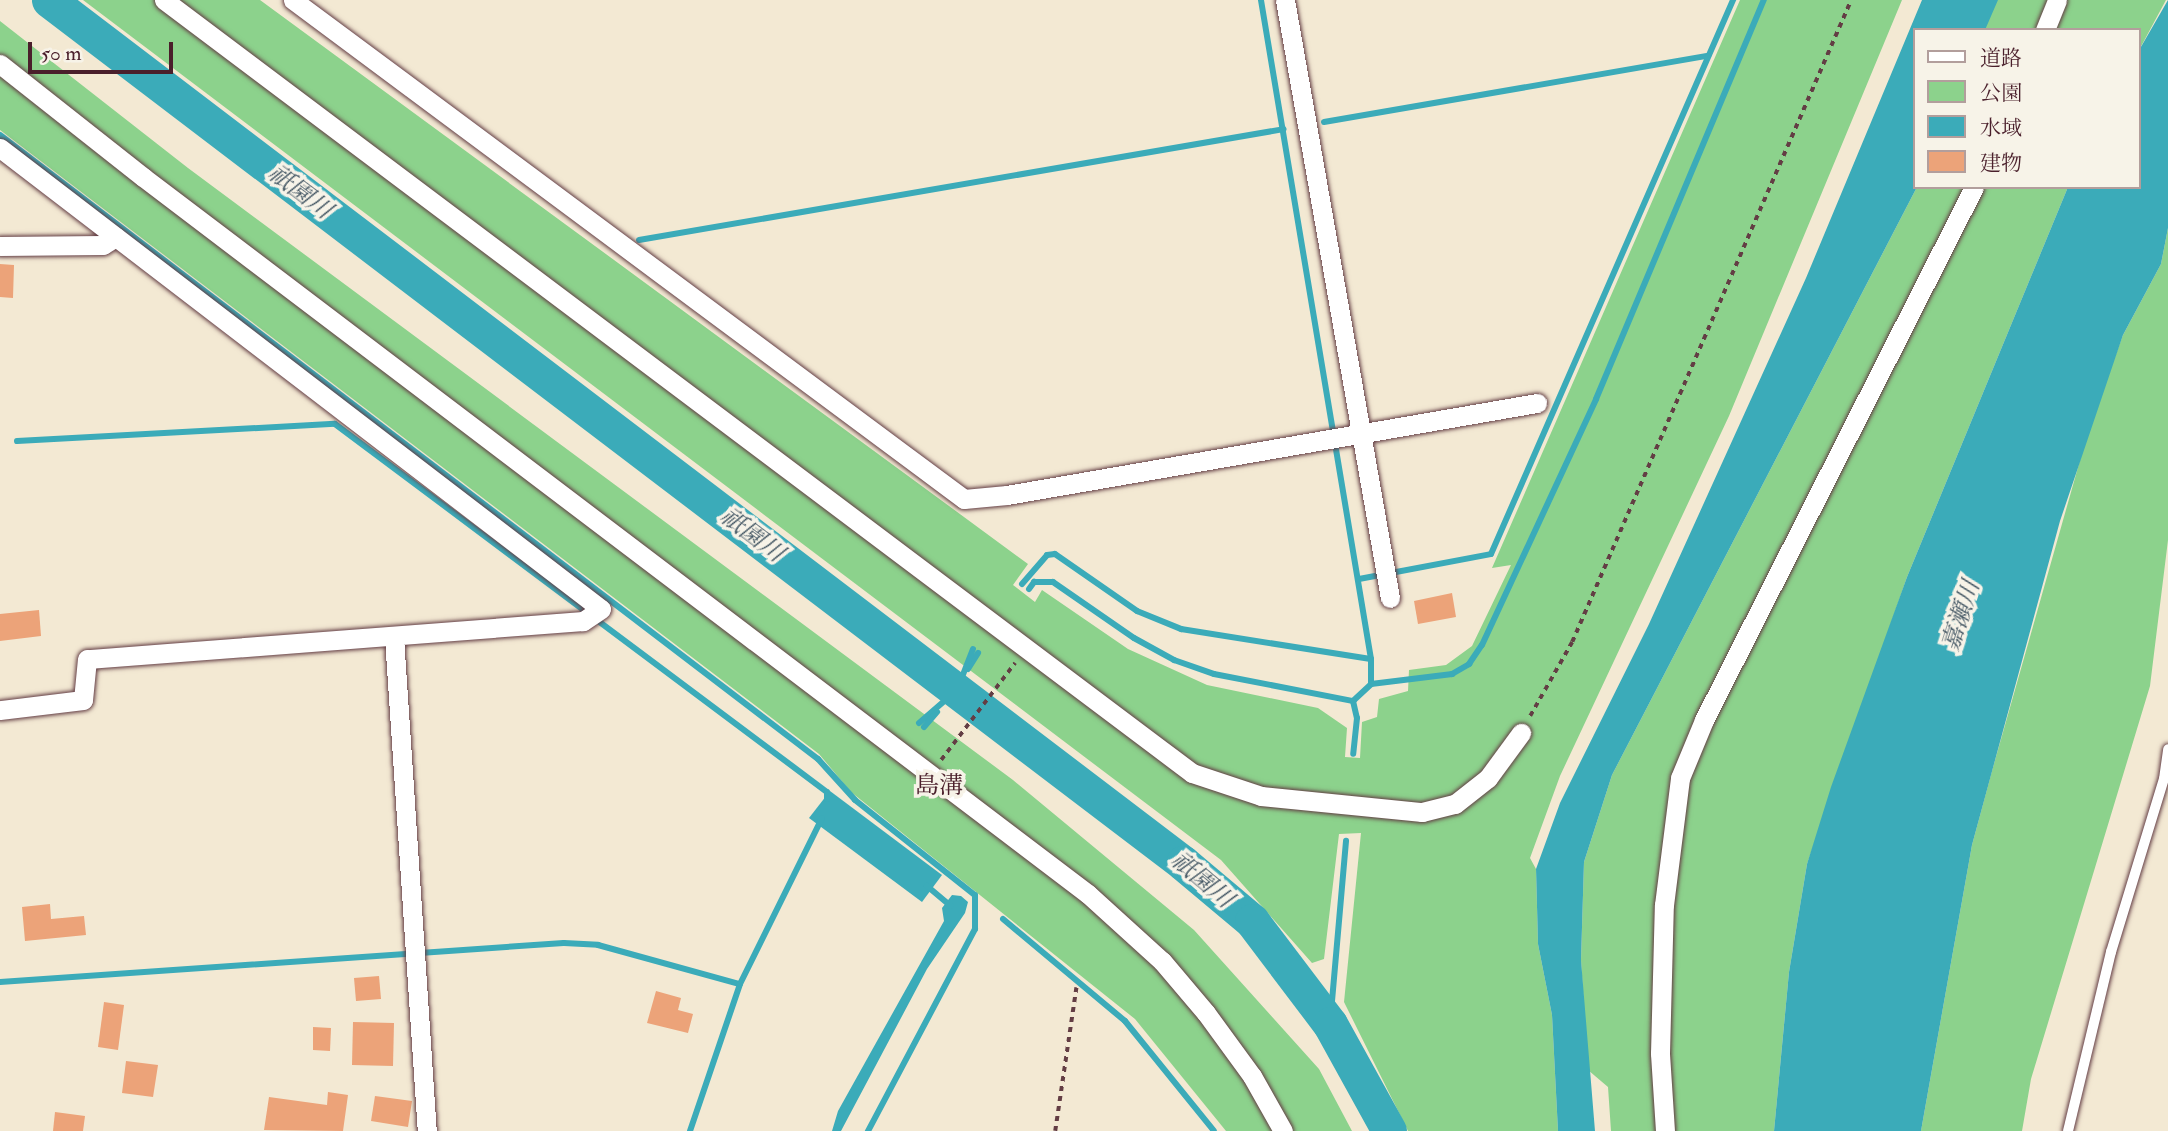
<!DOCTYPE html>
<html>
<head>
<meta charset="utf-8">
<style>
	body { margin:0 }
	#map { position:relative; width:2168px; height:1131px; overflow:hidden; background:#f3e9d3; font-family:"IM FELL Double Pica","Noto Serif JP",serif }
	div>[style] { position:absolute }
	.green>* { inset:0; background:#8cd28c }
	.water>* { inset:0; background:#3babb9 }
	.stream>* { height:6px; margin:-3px; padding:0 3px; transform-origin:3px; border-radius:3px; background:#3babb9 }
	.river>* { height:35px; margin:-17.5px; padding:0 17.5px; transform-origin:17.5px; border-radius:17.5px; background:#3babb9 }
	.building>* { inset:0; background:#eca379 }
	.path>* { height:3.5px; margin-top:-1.75px; transform-origin:0; background:repeating-linear-gradient(90deg,#633d44 0 5px,transparent 0 10px) }
	.roads { filter:drop-shadow(0 0 2px #633d44) drop-shadow(0 0 2px #633d44) }
	.service>* { height:10px; margin:-5px; padding:0 5px; transform-origin:5px; border-radius:5px; background:#fff }
	.minor>* { height:19px; margin:-9.5px; padding:0 9.5px; transform-origin:9.5px; border-radius:9.5px; background:#fff }
	span { translate:-50% -50%; white-space:nowrap; text-align:center; line-height:1.15; -webkit-text-stroke:7px #f7f3e8; paint-order:stroke }
	.water-label { font-size:24px; color:#445764; font-style:italic }
	.neighbourhood-label { font-size:24px; color:#4a1f2b }
	.legend { position:absolute; left:1913px; top:28px; width:228px; height:161px; box-sizing:border-box; background:#f7f3e8; border:2px solid #b29e9c; margin:0; padding:9px 12px; list-style:none; font-size:21px; color:#4a1f2b }
	.legend li { display:flex; align-items:center; gap:14px; height:35px }
	.legend b { width:35px; border:2px solid #b29e9c }
	.scale { position:absolute; left:28px; top:42px; width:145px; height:32px; box-sizing:border-box; border:4px solid #4a1f2b; border-top:0; padding-left:9px; font-size:21px; line-height:24px; white-space:nowrap; color:#4a1f2b; -webkit-text-stroke:5px #f7f3e8; paint-order:stroke }
</style>
</head>
<body>
<div id="map">
	<div class="green">
		<i style="clip-path:polygon(83px 0,260px 0,1028px 564px,1013px 585px,1035px 602px,1042px 590px,1128px 649px,1207px 685px,1318px 708px,1347px 728px,1345px 757px,1360px 758px,1362px 722px,1377px 717px,1379px 699px,1408px 691px,1409px 670px,1446px 665px,1472px 646px,1511px 565px,1492px 568px,1740px 0,1902px 0,1729px 416px,1560px 776px,1530px 858px,1536px 869px,1538px 944px,1552px 1015px,1558px 1131px,1408px 1131px,1344px 1002px,1361px 833px,1339px 834px,1324px 959px,1312px 963px,1221px 860px)"></i>
		<i style="clip-path:polygon(1958px 0,2166px 0,2138px 52px,2138px 30px,1946px 30px)"></i>
		<i style="clip-path:polygon(0 21px,188px 168px,1013px 780px,1194px 930px,1319px 1069px,1352px 1131px,1226px 1131px,1135px 1019px,851px 792px,819px 754px,0 130px)"></i>
		<i style="clip-path:polygon(1917px 187px,2068px 187px,1907px 577px,1807px 864px,1789px 972px,1774px 1131px,1611px 1131px,1608px 1087px,1588px 1070px,1581px 960px,1584px 862px,1612px 775px)"></i>
		<i style="clip-path:polygon(2168px 228px,2168px 540px,2150px 686px,2031px 1079px,2022px 1131px,1921px 1131px,1972px 845px,1992px 771px,2090px 425px,2123px 335px,2161px 264px)"></i>
	</div>
	<div class="water">
		<i style="clip-path:polygon(1922px 0,1998px 0,1985px 30px,1914px 30px,1917px 187px,1612px 775px,1584px 862px,1581px 960px,1595px 1131px,1558px 1131px,1552px 1015px,1538px 944px,1536px 869px,1560px 803px,1649px 624px,1806px 278px)"></i>
		<i style="clip-path:polygon(2168px 0,2168px 228px,2161px 264px,2123px 335px,2060px 521px,1972px 845px,1921px 1131px,1774px 1131px,1789px 972px,1807px 864px,1831px 787px,1907px 577px,2068px 187px,2138px 187px,2138px 52px)"></i>
		<i style="clip-path:polygon(830px 791px,942px 875px,922px 902px,809px 818px)"></i>
		<i style="clip-path:polygon(952px 895px,961px 896px,968px 902px,965px 913px,927px 969px,841px 1131px,832px 1131px,838px 1111px,944px 921px,942px 908px)"></i>
	</div>
	<div class="stream">
		<i style="left:1324px;top:122px;width:390px;rotate:-9.8deg"></i>
		<i style="left:0;top:135px;width:1029px;rotate:37.34deg"></i>
		<i style="left:818px;top:759px;width:55px;rotate:47.9deg"></i>
		<i style="left:855px;top:800px;width:153px;rotate:38.4deg"></i>
		<i style="left:975px;top:895px;width:34px;rotate:90deg"></i>
		<i style="left:975px;top:929px;width:229px;rotate:117.9deg"></i>
		<i style="left:639px;top:240px;width:654px;rotate:-9.76deg"></i>
		<i style="left:17px;top:441px;width:318px;rotate:-3.1deg"></i>
		<i style="left:335px;top:424px;width:614px;rotate:36.8deg"></i>
		<i style="left:827px;top:792px;width:7px;rotate:90deg"></i>
		<i style="left:1359px;top:579px;width:134px;rotate:-10.7deg"></i>
		<i style="left:1491px;top:554px;width:605px;rotate:-66.4deg"></i>
		<i style="left:1022px;top:584px;width:38px;rotate:-49deg"></i>
		<i style="left:1047px;top:555px;width:8px;rotate:-7deg"></i>
		<i style="left:1055px;top:554px;width:100px;rotate:34.8deg"></i>
		<i style="left:1137px;top:611px;width:48px;rotate:22.2deg"></i>
		<i style="left:1181px;top:629px;width:192px;rotate:9deg"></i>
		<i style="left:1371px;top:659px;width:668px;rotate:-99.48deg"></i>
		<i style="left:1029px;top:589px;width:9px;rotate:-54deg"></i>
		<i style="left:1034px;top:582px;width:19px"></i>
		<i style="left:1053px;top:582px;width:98px;rotate:34.7deg"></i>
		<i style="left:1134px;top:638px;width:46px;rotate:28.8deg"></i>
		<i style="left:1174px;top:660px;width:42px;rotate:19.3deg"></i>
		<i style="left:1214px;top:674px;width:142px;rotate:11deg"></i>
		<i style="left:1371px;top:659px;width:25px;rotate:90deg"></i>
		<i style="left:968px;top:669px;width:19px;rotate:-58deg"></i>
		<i style="left:1353px;top:701px;width:25px;rotate:-43deg"></i>
		<i style="left:1371px;top:684px;width:82px;rotate:-7deg"></i>
		<i style="left:1452px;top:674px;width:20px;rotate:-30deg"></i>
		<i style="left:1469px;top:664px;width:23px;rotate:-56deg"></i>
		<i style="left:1482px;top:645px;width:271px;rotate:-65.1deg"></i>
		<i style="left:1596px;top:399px;width:433px;rotate:-67.2deg"></i>
		<i style="left:1353px;top:701px;width:17px;rotate:77deg"></i>
		<i style="left:1357px;top:718px;width:36px;rotate:96deg"></i>
		<i style="left:919px;top:723px;width:50px;rotate:-41deg"></i>
		<i style="left:957px;top:690px;width:44px;rotate:-68.7deg"></i>
		<i style="left:924px;top:727px;width:20px;rotate:-49deg"></i>
		<i style="left:927px;top:886px;width:31px;rotate:40deg"></i>
		<i style="left:1003px;top:919px;width:159px;rotate:39.9deg"></i>
		<i style="left:1125px;top:1021px;width:141px;rotate:51deg"></i>
		<i style="left:0;top:982px;width:565px;rotate:-3.96deg"></i>
		<i style="left:564px;top:943px;width:34px;rotate:3deg"></i>
		<i style="left:598px;top:945px;width:147px;rotate:15.4deg"></i>
		<i style="left:1330px;top:1024px;width:184px;rotate:-85deg"></i>
		<i style="left:690px;top:1131px;width:155px;rotate:-71.2deg"></i>
		<i style="left:740px;top:984px;width:185px;rotate:-63.7deg"></i>
	</div>
	<div class="river">
		<i style="left:49px;top:0;width:1425px;rotate:37.27deg"></i>
		<i style="left:1183px;top:863px;width:90px;rotate:40deg"></i>
		<i style="left:1252px;top:921px;width:129px;rotate:52.9deg"></i>
		<i style="left:1330px;top:1024px;width:122px;rotate:61.1deg"></i>
	</div>
	<div class="building">
		<i style="clip-path:polygon(0 264px,14px 265px,13px 298px,0 297px)"></i>
		<i style="clip-path:polygon(1452px 593px,1456px 617px,1418px 624px,1414px 601px)"></i>
		<i style="clip-path:polygon(39px 610px,41px 636px,0 641px,0 614px)"></i>
		<i style="clip-path:polygon(50px 904px,51px 919px,84px 916px,86px 935px,25px 941px,22px 907px)"></i>
		<i style="clip-path:polygon(379px 976px,381px 999px,356px 1001px,354px 978px)"></i>
		<i style="clip-path:polygon(656px 991px,681px 998px,678px 1010px,693px 1014px,688px 1033px,647px 1023px)"></i>
		<i style="clip-path:polygon(104px 1002px,124px 1005px,118px 1050px,98px 1047px)"></i>
		<i style="clip-path:polygon(353px 1022px,394px 1023px,393px 1066px,352px 1065px)"></i>
		<i style="clip-path:polygon(313px 1027px,331px 1028px,330px 1051px,313px 1050px)"></i>
		<i style="clip-path:polygon(126px 1061px,158px 1065px,153px 1097px,122px 1093px)"></i>
		<i style="clip-path:polygon(328px 1092px,348px 1095px,343px 1131px,264px 1130px,269px 1097px,327px 1105px)"></i>
		<i style="clip-path:polygon(375px 1096px,412px 1101px,408px 1127px,371px 1121px)"></i>
		<i style="clip-path:polygon(55px 1112px,85px 1116px,83px 1131px,53px 1131px)"></i>
	</div>
	<div class="path">
		<i style="left:1530px;top:716px;width:85px;rotate:-60.4deg"></i>
		<i style="left:1572px;top:642px;width:700px;rotate:-66.51deg"></i>
		<i style="left:941px;top:760px;width:122px;rotate:-52.7deg"></i>
		<i style="left:1055px;top:1131px;width:145px;rotate:-81.6deg"></i>
	</div>
	<div class="roads">
		<div class="service">
			<i style="left:2068px;top:1131px;width:184px;rotate:-76.5deg"></i>
			<i style="left:2111px;top:952px;width:181px;rotate:-73deg"></i>
			<i style="left:2164px;top:779px;width:30px;rotate:-82deg"></i>
		</div>
		<div class="minor">
			<i style="left:164px;top:0;width:1286px;rotate:36.94deg"></i>
			<i style="left:1192px;top:773px;width:73px;rotate:18.4deg"></i>
			<i style="left:1261px;top:796px;width:162px;rotate:5.7deg"></i>
			<i style="left:1422px;top:812px;width:34px;rotate:-14deg"></i>
			<i style="left:1455px;top:804px;width:42px;rotate:-38.2deg"></i>
			<i style="left:1488px;top:778px;width:56px;rotate:-53.7deg"></i>
			<i style="left:293px;top:0;width:836px;rotate:36.64deg"></i>
			<i style="left:964px;top:499px;width:43px;rotate:-5.3deg"></i>
			<i style="left:1007px;top:495px;width:538px;rotate:-9.85deg"></i>
			<i style="left:1285px;top:0;width:607px;rotate:80.04deg"></i>
			<i style="left:2045px;top:30px;width:32px;rotate:-68deg"></i>
			<i style="left:0;top:64px;width:182px;rotate:38.3deg"></i>
			<i style="left:143px;top:177px;width:1186px;rotate:37.19deg"></i>
			<i style="left:1088px;top:894px;width:100px;rotate:42.2deg"></i>
			<i style="left:1162px;top:961px;width:68px;rotate:49.8deg"></i>
			<i style="left:1206px;top:1013px;width:78px;rotate:53.9deg"></i>
			<i style="left:1252px;top:1076px;width:63px;rotate:60.6deg"></i>
			<i style="left:0;top:148px;width:757px;rotate:37.49deg"></i>
			<i style="left:601px;top:609px;width:22px;rotate:146deg"></i>
			<i style="left:583px;top:621px;width:497px;rotate:175.6deg"></i>
			<i style="left:87px;top:659px;width:41px;rotate:95.6deg"></i>
			<i style="left:83px;top:700px;width:84px;rotate:173.1deg"></i>
			<i style="left:0;top:246px;width:103px;rotate:-0.6deg"></i>
			<i style="left:103px;top:245px;width:15px;rotate:-32deg"></i>
			<i style="left:394px;top:637px;width:495px;rotate:86.2deg"></i>
			<i style="left:1665px;top:1131px;width:78px;rotate:-93.7deg"></i>
			<i style="left:1660px;top:1053px;width:148px;rotate:-88.5deg"></i>
			<i style="left:1664px;top:905px;width:128px;rotate:-82.8deg"></i>
			<i style="left:1680px;top:778px;width:63px;rotate:-67.5deg"></i>
			<i style="left:1704px;top:720px;width:597px;rotate:-63.13deg"></i>
		</div>
	</div>
	<div class="water-label">
		<span style="left:300px;top:192px;rotate:37deg">祇園川</span>
		<span style="left:752px;top:535px;rotate:37deg">祇園川</span>
		<span style="left:1961px;top:616px;rotate:-72deg">嘉瀬川</span>
		<span style="left:1202px;top:880px;rotate:40deg">祇園川</span>
	</div>
	<div class="neighbourhood-label">
		<span style="left:939px;top:786px">島溝</span>
	</div>
	<ul class="legend">
	<li><b style="height:9px;background:#fff"></b>道路</li>
	<li><b style="height:19px;background:#8cd28c"></b>公園</li>
	<li><b style="height:19px;background:#3babb9"></b>水域</li>
	<li><b style="height:19px;background:#eca379"></b>建物</li>
	</ul>
	<div class="scale">50 m</div>
</div>
</body>
</html>
